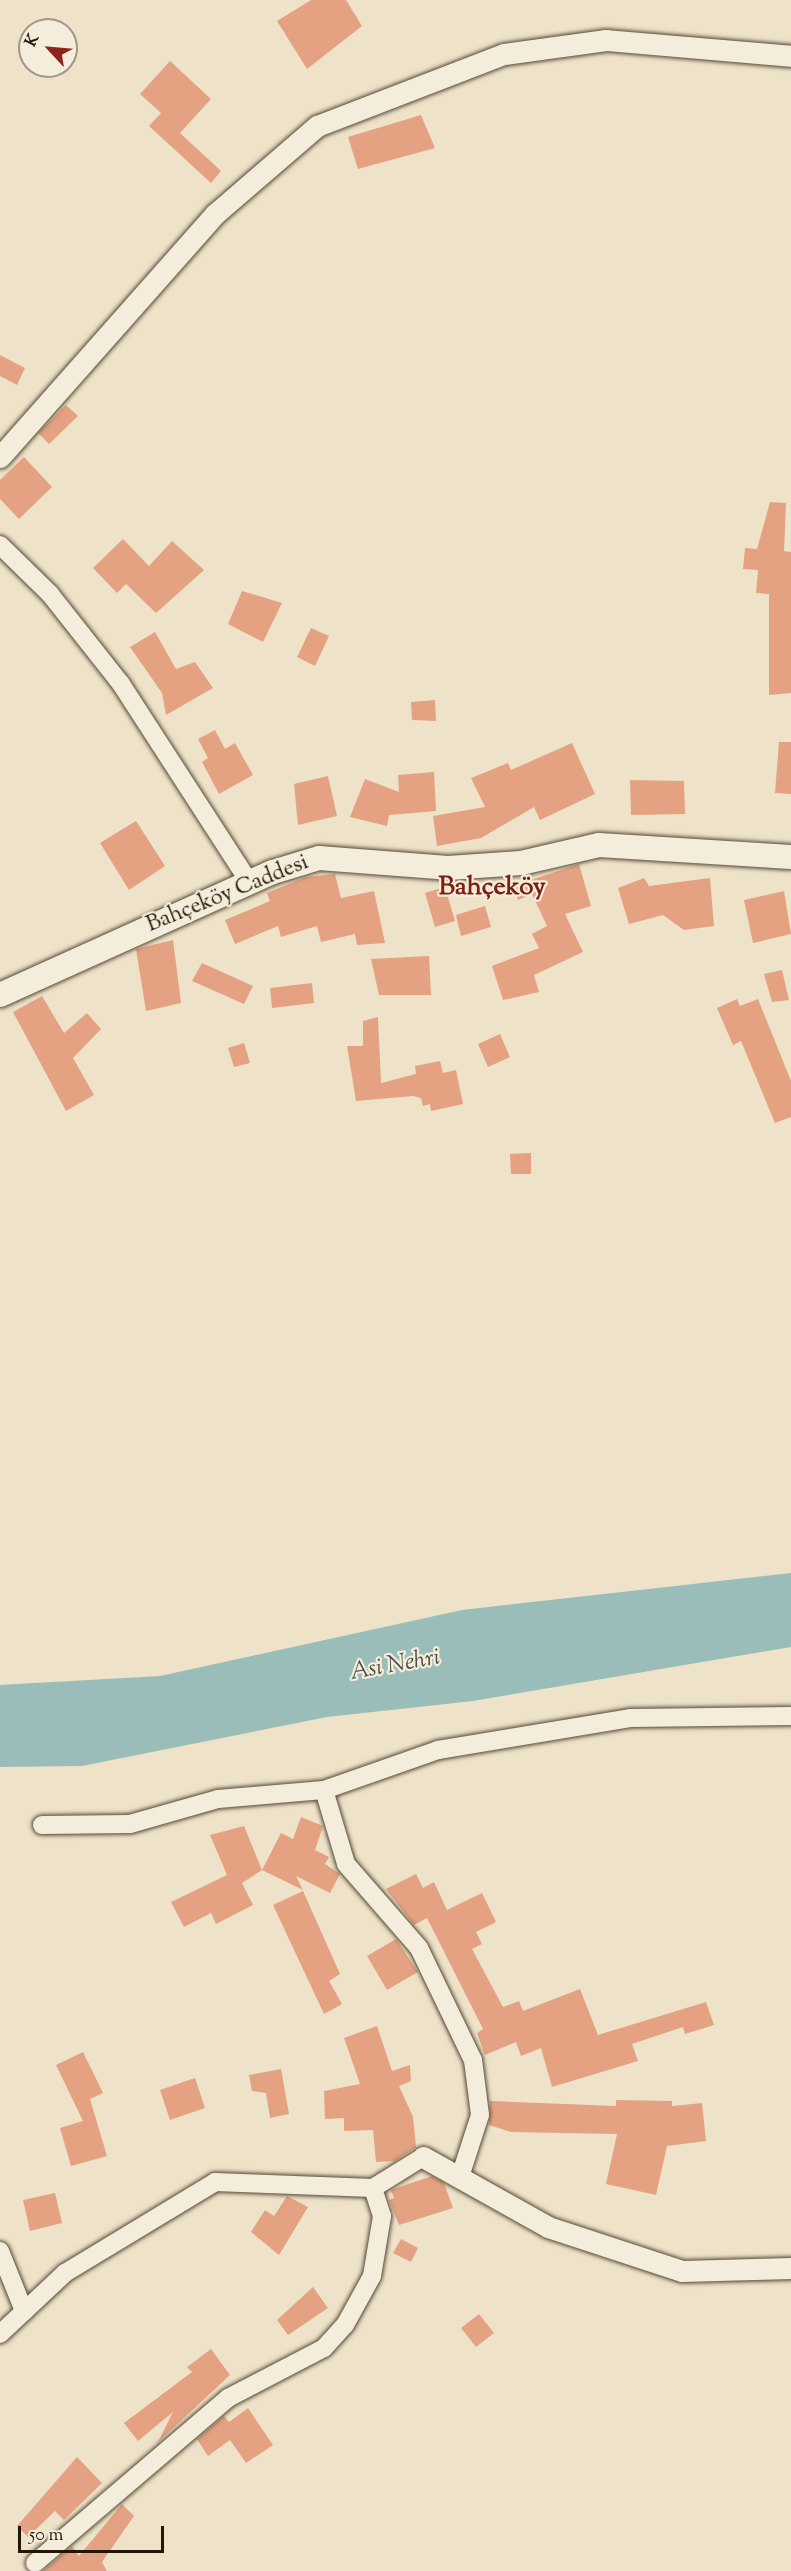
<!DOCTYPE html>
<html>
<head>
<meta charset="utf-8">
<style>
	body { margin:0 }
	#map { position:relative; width:791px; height:2571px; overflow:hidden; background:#eee3c8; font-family:"Sorts Mill Goudy",serif }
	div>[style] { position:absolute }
	.water>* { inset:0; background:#9abdba }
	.building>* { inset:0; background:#e4a282 }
	.roads { filter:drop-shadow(0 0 2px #564937) drop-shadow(0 0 2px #564937) }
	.minor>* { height:18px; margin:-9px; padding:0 9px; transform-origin:9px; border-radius:9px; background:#f4eddb }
	.tertiary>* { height:21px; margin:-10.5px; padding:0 10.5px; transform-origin:10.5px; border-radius:10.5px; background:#f4eddb }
	.secondary>* { height:24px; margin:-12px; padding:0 12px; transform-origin:12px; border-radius:12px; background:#f4eddb }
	span { translate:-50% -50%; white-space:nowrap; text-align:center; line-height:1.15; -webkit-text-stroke:4.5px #f4eddb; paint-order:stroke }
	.street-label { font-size:22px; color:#231607 }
	.water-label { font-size:24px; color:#4d5046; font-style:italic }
	.quarter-label { font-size:26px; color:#7a1f14; font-weight:700 }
	.north { position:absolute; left:18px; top:18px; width:60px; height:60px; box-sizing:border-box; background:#f4eddb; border:2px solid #a09786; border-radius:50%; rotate:296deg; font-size:16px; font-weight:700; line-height:24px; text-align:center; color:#231607 }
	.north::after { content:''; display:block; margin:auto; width:21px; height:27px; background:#8f2418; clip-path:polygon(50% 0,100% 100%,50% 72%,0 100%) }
	.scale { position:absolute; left:18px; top:2526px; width:146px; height:27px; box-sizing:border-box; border:3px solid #231607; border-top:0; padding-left:8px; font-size:18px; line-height:21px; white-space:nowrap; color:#231607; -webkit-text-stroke:4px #f4eddb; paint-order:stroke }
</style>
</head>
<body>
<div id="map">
	<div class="water">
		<i style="clip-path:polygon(791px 1573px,791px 1647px,473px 1701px,327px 1717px,82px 1766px,0 1767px,0 1685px,160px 1676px,462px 1610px)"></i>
	</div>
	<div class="building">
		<i style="clip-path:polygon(311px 0,346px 0,362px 26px,307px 69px,277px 21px)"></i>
		<i style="clip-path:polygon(170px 61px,211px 99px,180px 133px,221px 171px,211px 183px,149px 126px,161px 113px,140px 94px)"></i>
		<i style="clip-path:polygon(421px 115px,435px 148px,358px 169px,348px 137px)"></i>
		<i style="clip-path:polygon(0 355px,25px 368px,17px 385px,0 376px)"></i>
		<i style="clip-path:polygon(66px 405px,78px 416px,49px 444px,38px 433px)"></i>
		<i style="clip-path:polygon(24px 457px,52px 487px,19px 519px,0 499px,0 480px)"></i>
		<i style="clip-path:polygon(770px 502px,786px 503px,784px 551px,791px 552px,791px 693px,769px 695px,769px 594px,756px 593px,758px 570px,743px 569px,745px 548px,757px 549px)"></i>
		<i style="clip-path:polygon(123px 539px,149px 566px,172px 541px,204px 570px,156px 613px,126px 584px,117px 593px,93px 568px)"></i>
		<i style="clip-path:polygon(242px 591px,282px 603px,263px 642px,228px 624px)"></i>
		<i style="clip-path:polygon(311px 628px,329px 636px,315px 666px,297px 657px)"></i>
		<i style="clip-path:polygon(155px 632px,176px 669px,195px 662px,213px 688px,166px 715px,162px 693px,130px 647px)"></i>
		<i style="clip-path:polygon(435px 700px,436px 721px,412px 720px,411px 702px)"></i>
		<i style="clip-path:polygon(215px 730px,225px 749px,235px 743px,253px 775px,219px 794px,202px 762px,208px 758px,198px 739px)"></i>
		<i style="clip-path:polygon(779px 742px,791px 742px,791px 794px,775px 793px)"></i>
		<i style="clip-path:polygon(572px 743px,595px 794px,540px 820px,534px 807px,481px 838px,437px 846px,433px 816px,485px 807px,471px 778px,508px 763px,511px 770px)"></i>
		<i style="clip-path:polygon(434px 772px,436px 811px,389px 815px,387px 826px,350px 817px,365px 779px,399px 792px,398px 775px)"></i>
		<i style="clip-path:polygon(328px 776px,337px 816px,298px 825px,294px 784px)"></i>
		<i style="clip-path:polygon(630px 780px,684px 781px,685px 814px,631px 815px)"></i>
		<i style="clip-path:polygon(136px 821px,165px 866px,129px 890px,100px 843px)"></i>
		<i style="clip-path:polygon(579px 864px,591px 906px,565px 914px,583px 952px,534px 975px,539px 992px,503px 1000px,492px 966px,539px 948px,532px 934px,547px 926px,532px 894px,518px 900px,513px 886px)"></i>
		<i style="clip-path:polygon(335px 874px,341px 898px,374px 891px,385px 943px,357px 945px,355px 934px,321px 942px,317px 926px,281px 937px,278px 926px,235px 944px,225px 920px,270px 901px,267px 893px,306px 877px)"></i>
		<i style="clip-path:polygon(644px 878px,649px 886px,710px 878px,714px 926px,684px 930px,663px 915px,629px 924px,618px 888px)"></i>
		<i style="clip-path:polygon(445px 887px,455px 921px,435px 927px,425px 893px)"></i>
		<i style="clip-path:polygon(784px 891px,791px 934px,753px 943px,744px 900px)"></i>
		<i style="clip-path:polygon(485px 906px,491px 927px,461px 936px,456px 915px)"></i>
		<i style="clip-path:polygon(173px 940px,181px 1003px,146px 1011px,136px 949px)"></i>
		<i style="clip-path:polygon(429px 956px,431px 995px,379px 995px,371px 959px)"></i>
		<i style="clip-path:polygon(202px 963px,253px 986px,244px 1004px,192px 981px)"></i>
		<i style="clip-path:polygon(782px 970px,789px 1000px,772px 1002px,764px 974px)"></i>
		<i style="clip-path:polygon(312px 983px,314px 1003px,272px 1008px,270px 988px)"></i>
		<i style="clip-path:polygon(42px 996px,64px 1033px,87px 1013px,101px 1029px,73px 1058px,94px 1095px,66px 1111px,13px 1012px)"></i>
		<i style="clip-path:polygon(737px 999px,740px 1006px,758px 999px,791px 1081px,791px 1117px,775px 1123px,741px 1041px,733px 1045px,717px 1008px)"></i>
		<i style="clip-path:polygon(378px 1017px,381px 1083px,416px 1074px,415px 1066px,440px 1061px,443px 1073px,456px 1070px,463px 1104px,431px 1111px,430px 1104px,423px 1106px,421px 1098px,413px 1096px,356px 1101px,347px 1046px,363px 1046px,363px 1021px)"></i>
		<i style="clip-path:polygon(500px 1034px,510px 1057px,488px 1067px,478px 1044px)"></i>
		<i style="clip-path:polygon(244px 1043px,250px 1063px,234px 1067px,228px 1048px)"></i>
		<i style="clip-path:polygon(531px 1153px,531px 1174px,511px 1174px,510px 1154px)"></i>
		<i style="clip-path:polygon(301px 1817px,323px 1826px,315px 1850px,329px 1857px,325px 1864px,340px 1874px,330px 1893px,296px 1876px,303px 1890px,262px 1870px,242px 1883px,253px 1905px,216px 1924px,211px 1913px,184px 1927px,171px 1902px,227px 1875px,210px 1835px,244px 1826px,262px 1870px,281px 1833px,293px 1839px)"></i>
		<i style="clip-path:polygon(416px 1874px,423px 1888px,434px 1882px,447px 1910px,482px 1893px,496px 1922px,476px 1932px,482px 1944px,472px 1949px,503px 2007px,519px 2001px,523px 2011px,580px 1989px,598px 2035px,706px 2002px,714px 2025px,685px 2034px,683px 2027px,632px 2044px,638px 2061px,552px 2087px,541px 2048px,521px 2056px,516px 2042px,485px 2055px,477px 2033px,483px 2029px,427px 1918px,414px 1925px,386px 1889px)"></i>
		<i style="clip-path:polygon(303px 1891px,340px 1974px,329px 1981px,342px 2004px,324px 2014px,273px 1905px)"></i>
		<i style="clip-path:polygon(396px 1939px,418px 1972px,387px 1990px,367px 1956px)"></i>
		<i style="clip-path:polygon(377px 2026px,392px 2071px,410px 2065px,411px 2081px,399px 2086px,413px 2117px,416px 2147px,395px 2161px,376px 2162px,373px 2130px,344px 2131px,344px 2118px,325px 2119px,324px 2091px,360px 2084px,344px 2038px)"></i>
		<i style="clip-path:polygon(83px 2052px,103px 2093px,90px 2099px,107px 2156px,71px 2166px,60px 2128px,83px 2121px,56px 2065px)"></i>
		<i style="clip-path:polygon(281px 2069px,289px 2114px,270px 2118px,266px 2093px,252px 2091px,249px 2075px)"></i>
		<i style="clip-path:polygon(195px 2078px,205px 2108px,170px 2120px,160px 2090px)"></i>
		<i style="clip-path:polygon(616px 2100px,672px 2101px,672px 2106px,702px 2103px,706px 2141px,667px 2146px,656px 2195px,606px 2184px,617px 2134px,511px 2132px,489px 2125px,490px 2101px,616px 2106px)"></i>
		<i style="clip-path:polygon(432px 2176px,444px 2183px,453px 2208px,399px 2225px,389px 2200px,394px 2198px,391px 2190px)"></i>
		<i style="clip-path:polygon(55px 2193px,62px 2223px,30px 2231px,23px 2200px)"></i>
		<i style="clip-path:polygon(287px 2196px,308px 2207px,279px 2255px,251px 2232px,265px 2210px,274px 2216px)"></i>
		<i style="clip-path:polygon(401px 2239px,418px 2248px,411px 2262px,393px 2253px)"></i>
		<i style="clip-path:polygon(313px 2287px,328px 2308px,288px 2335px,277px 2320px)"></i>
		<i style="clip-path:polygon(479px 2314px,494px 2333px,476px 2347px,461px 2328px)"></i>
		<i style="clip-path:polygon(211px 2349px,230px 2375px,158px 2442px,173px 2412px,138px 2441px,124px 2423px,192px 2372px,187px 2367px)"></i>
		<i style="clip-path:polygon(248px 2408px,273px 2445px,246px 2463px,230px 2440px,208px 2456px,197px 2439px,224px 2416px,229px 2422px)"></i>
		<i style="clip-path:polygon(77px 2457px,102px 2483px,64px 2520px,55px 2511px,28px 2537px,17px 2526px)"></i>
		<i style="clip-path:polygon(122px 2504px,134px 2516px,102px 2562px,107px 2571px,43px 2571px,72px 2546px,79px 2556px)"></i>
	</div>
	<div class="roads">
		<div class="minor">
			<i style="left:0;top:545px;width:70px;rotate:44.4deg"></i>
			<i style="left:50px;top:594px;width:115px;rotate:51.7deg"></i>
			<i style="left:121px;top:684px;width:236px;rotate:57.1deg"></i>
			<i style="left:324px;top:1790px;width:77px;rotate:73.4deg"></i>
			<i style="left:346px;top:1864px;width:111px;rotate:49deg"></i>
			<i style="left:419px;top:1948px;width:124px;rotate:64.3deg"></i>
			<i style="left:473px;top:2060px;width:55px;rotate:82.7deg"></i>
			<i style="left:480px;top:2115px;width:65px;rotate:107.9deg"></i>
			<i style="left:42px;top:1825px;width:88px;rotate:-0.7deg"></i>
			<i style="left:130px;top:1824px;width:91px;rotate:-15.9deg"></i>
			<i style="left:218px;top:1799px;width:106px;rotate:-4.9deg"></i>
			<i style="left:324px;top:1790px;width:121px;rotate:-19.3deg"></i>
			<i style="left:438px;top:1750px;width:196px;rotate:-9.4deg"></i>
			<i style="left:631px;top:1718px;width:160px;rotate:-0.7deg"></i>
			<i style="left:0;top:2251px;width:65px;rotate:68.2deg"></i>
			<i style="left:0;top:2334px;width:89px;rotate:-43.2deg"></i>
			<i style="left:65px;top:2273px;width:175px;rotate:-31.2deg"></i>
			<i style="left:215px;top:2182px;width:158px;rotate:2.2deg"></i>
			<i style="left:373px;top:2188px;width:59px;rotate:-31.8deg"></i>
			<i style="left:35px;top:2563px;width:254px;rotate:-40.5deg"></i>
			<i style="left:228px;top:2398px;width:108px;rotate:-27.5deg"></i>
			<i style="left:324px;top:2348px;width:31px;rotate:-48deg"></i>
			<i style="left:345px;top:2325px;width:56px;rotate:-61.1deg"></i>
			<i style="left:372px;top:2276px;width:61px;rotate:-80.5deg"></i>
			<i style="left:382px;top:2216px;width:29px;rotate:-108deg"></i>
		</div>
		<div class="tertiary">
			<i style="left:0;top:457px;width:324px;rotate:-48.5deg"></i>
			<i style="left:215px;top:214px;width:135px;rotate:-40.8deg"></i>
			<i style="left:317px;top:126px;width:200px;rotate:-21.1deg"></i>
			<i style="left:504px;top:54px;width:103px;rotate:-7.8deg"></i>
			<i style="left:606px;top:40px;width:186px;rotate:4.9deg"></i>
			<i style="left:423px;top:2157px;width:143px;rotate:29.2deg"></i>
			<i style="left:548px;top:2227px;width:141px;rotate:18.2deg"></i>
			<i style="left:682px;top:2271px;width:109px;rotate:-1.6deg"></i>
		</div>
		<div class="secondary">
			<i style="left:0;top:995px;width:299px;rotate:-24.3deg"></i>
			<i style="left:273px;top:872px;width:48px;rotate:-16.9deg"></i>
			<i style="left:319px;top:858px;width:129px;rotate:4.4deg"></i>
			<i style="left:448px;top:868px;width:73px;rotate:-3.9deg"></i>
			<i style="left:521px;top:863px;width:80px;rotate:-13deg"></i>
			<i style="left:599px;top:845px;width:192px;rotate:3.6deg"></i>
		</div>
	</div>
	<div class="street-label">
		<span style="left:228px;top:895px;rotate:-22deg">Bahçeköy Caddesi</span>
	</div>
	<div class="water-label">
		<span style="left:395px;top:1666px;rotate:-10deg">Asi Nehri</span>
	</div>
	<div class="quarter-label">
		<span style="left:492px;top:888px">Bahçeköy</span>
	</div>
	<div class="north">K</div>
	<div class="scale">50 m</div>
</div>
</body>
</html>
